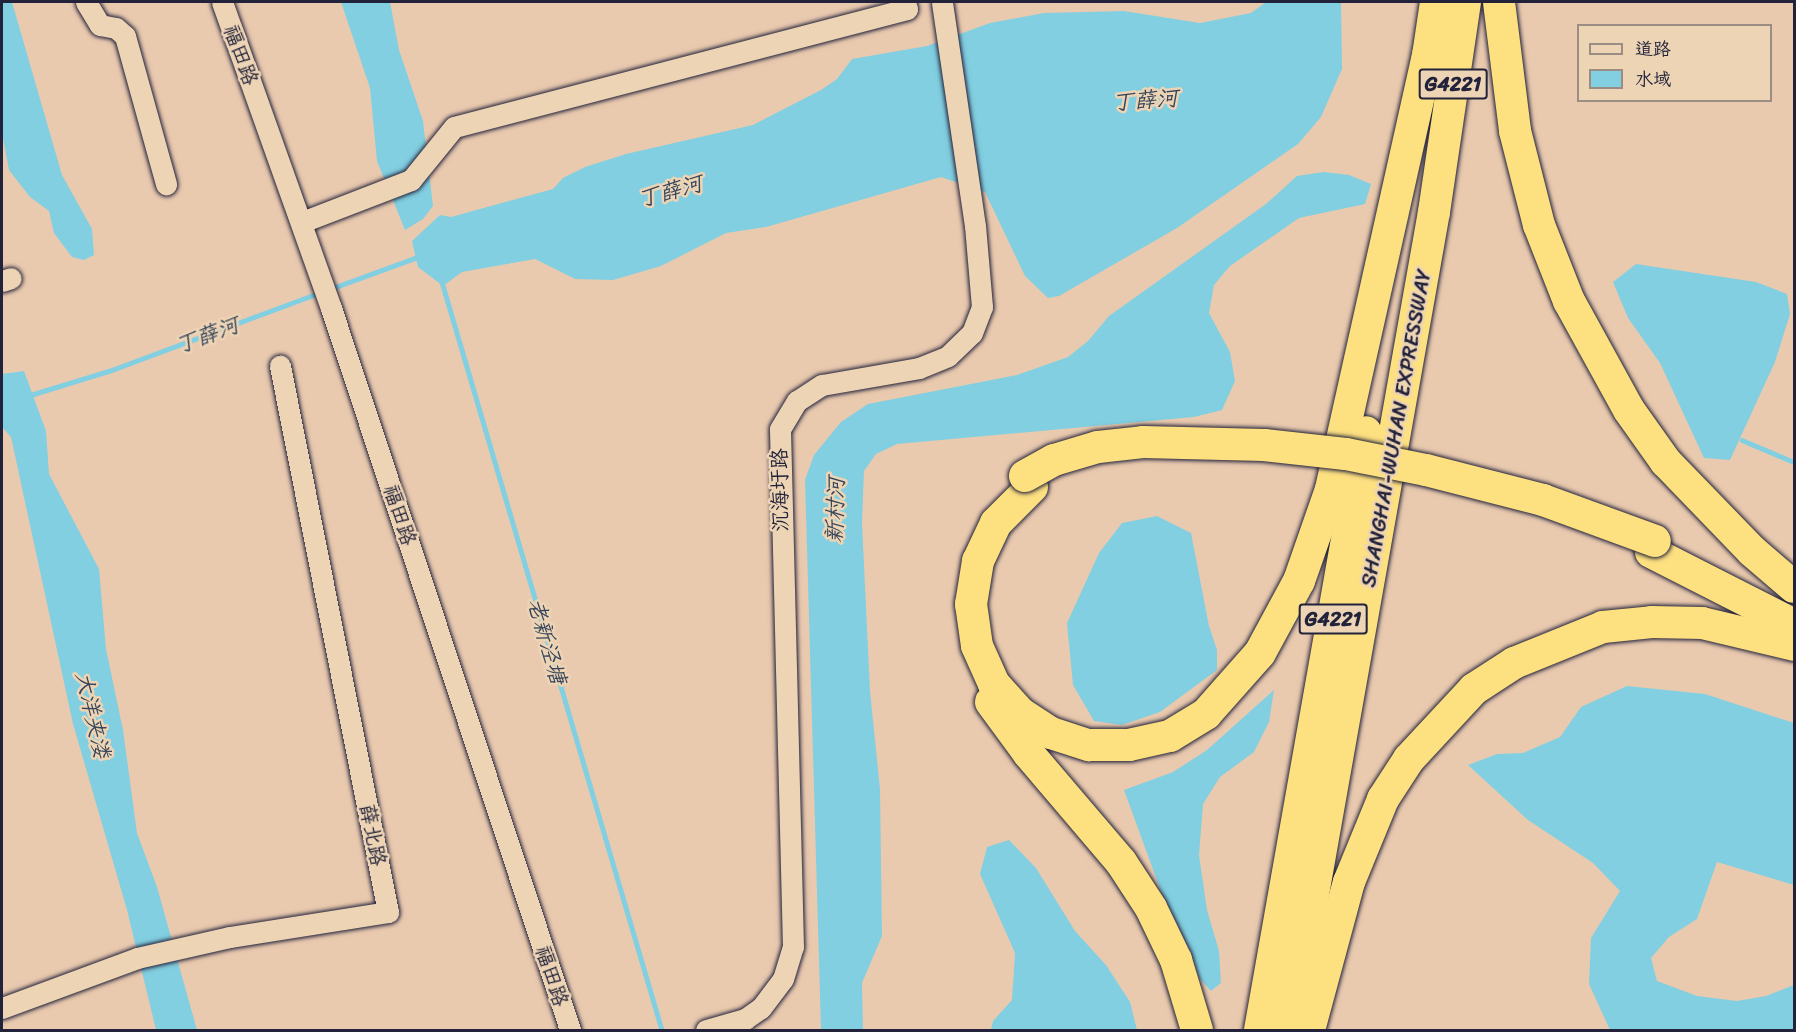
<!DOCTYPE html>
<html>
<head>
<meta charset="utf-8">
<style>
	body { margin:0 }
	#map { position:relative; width:1796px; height:1032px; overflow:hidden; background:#eacaaf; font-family:Sriracha,"LXGW WenKai TC",sans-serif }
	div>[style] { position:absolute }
	.water>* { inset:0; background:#82cfe1 }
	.stream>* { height:4.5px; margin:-2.25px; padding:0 2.25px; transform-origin:2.25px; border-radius:2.25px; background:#82cfe1 }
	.roads { filter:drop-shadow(0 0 2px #22223b) drop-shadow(0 0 2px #22223b) }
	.minor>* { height:21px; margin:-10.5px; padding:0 10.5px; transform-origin:10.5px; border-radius:10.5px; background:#edd4b4 }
	.highway>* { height:32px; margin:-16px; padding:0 16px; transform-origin:16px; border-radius:16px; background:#fde080 }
	.bridges { filter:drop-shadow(0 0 2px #22223b) drop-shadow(0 0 2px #22223b) }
	.highway-bridge>* { height:32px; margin:-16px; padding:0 16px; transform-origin:16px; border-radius:16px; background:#fde080 }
	span { translate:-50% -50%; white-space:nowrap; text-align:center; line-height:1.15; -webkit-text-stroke:5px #edd4b4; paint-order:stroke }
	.shield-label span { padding:2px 4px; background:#edd4b4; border:2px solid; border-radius:4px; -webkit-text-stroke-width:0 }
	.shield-label { font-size:20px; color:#22223b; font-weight:700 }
	.street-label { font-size:21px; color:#22223b }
	.water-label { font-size:22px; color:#35455c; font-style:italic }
	.frame { position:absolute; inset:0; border:3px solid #22223b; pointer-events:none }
	.legend { position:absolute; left:1577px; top:24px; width:195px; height:78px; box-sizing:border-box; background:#edd4b4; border:2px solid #9c8d84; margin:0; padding:8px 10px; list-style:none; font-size:18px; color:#22223b }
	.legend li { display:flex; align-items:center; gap:12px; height:30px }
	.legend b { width:30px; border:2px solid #9c8d84 }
</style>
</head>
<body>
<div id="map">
	<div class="water">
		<i style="clip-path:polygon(2px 2px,12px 2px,62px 175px,92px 229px,94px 255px,84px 260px,72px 257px,54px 233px,49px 211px,30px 197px,9px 170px,2px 133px)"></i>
		<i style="clip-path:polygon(341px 2px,390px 2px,399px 50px,423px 121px,433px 206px,423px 219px,405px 230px,377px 161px,370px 88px)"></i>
		<i style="clip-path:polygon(1266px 2px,1341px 2px,1342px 69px,1321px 117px,1298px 144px,1177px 228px,1059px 296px,1048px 298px,1025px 276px,985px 192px,941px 177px,766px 227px,726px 233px,661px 266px,613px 280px,575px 279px,535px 259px,462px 272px,443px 286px,418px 267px,412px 241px,440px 215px,451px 217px,553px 189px,563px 178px,585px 167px,626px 154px,753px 125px,821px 90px,837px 79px,852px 59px,927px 46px,990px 23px,1044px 13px,1124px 11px,1200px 23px,1251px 13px)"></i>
		<i style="clip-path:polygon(1324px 172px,1349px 175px,1371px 184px,1365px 204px,1299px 218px,1230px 266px,1214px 285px,1209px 313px,1230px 352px,1235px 381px,1222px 410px,1194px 417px,897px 444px,876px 454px,864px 471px,862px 523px,870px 691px,880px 789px,882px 936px,862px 983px,863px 1030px,821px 1030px,805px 480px,814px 455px,841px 422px,868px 404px,1017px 375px,1068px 357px,1088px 341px,1109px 316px,1266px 204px,1297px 176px)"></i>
		<i style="clip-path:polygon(1636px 264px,1756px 282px,1787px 294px,1790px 314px,1775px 362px,1730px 460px,1704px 458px,1660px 363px,1628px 318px,1613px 282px)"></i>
		<i style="clip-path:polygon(24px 371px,46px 431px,49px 474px,99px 569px,106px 649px,123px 730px,137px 833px,157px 887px,197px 1030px,156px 1030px,127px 910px,73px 724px,11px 437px,2px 427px,2px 374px)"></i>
		<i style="clip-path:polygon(1157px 516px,1191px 533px,1209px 626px,1217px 650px,1217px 670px,1160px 712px,1122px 725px,1094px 721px,1073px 685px,1067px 623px,1099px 553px,1122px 523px)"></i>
		<i style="clip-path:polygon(1627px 686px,1705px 694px,1794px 723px,1794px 885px,1717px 862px,1697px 919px,1669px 937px,1651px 958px,1657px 981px,1697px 996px,1737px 1001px,1766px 996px,1794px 985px,1794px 1030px,1610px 1030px,1589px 984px,1591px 938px,1620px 891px,1593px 863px,1528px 820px,1468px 765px,1497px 754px,1523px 753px,1560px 737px,1581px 707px)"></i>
		<i style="clip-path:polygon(1274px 690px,1269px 722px,1254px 752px,1220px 777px,1203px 804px,1199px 855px,1207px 910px,1219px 951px,1221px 983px,1211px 991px,1200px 979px,1166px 905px,1124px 790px,1173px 772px,1207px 750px)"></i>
		<i style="clip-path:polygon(1009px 840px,1036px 868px,1075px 931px,1106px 965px,1130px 1002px,1137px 1030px,991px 1030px,993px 1021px,1012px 1000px,1015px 953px,980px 874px,987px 847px)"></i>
	</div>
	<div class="stream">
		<i style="left:442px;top:282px;width:780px;rotate:73.61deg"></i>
		<i style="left:330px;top:289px;width:96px;rotate:-20.1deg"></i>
		<i style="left:27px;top:396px;width:86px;rotate:-17deg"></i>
		<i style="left:109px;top:371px;width:224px;rotate:-20.4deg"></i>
		<i style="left:1742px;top:440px;width:56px;rotate:22.9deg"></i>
	</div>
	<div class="roads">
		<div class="minor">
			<i style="left:86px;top:2px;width:27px;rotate:59deg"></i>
			<i style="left:100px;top:25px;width:16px;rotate:11deg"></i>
			<i style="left:116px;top:28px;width:12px;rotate:42deg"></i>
			<i style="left:125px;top:36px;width:154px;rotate:74.5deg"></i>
			<i style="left:222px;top:2px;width:325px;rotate:70.4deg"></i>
			<i style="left:331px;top:308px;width:761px;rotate:71.68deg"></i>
			<i style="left:302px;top:222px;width:117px;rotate:-21.1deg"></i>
			<i style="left:411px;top:180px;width:68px;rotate:-50.9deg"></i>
			<i style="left:454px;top:127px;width:468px;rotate:-14.6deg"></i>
			<i style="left:907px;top:9px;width:7px;rotate:-106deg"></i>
			<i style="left:2px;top:281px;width:9px;rotate:-18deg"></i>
			<i style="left:2px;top:1008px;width:144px;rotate:-20.3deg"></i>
			<i style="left:137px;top:958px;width:95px;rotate:-12.7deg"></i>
			<i style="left:230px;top:937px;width:160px;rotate:-9deg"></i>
			<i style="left:388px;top:912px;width:557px;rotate:-101.19deg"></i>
			<i style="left:706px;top:1030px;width:41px;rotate:-15.8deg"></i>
			<i style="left:745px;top:1019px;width:19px;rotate:-35deg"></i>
			<i style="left:761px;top:1008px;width:36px;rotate:-53deg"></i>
			<i style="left:783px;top:979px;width:34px;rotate:-73deg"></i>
			<i style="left:793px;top:947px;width:518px;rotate:-91.44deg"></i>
			<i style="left:780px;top:429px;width:33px;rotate:-59deg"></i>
			<i style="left:797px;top:401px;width:30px;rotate:-33deg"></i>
			<i style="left:822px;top:385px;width:98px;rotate:-9.9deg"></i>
			<i style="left:919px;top:368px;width:31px;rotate:-22deg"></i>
			<i style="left:948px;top:356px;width:33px;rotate:-44deg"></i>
			<i style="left:972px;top:333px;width:28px;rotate:-69deg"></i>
			<i style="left:982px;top:307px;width:81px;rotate:-94.9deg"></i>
			<i style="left:975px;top:226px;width:226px;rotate:-98.4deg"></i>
		</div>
		<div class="highway">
			<i style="left:1499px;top:2px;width:130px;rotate:82.9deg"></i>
			<i style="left:1515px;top:131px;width:97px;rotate:75.7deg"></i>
			<i style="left:1539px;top:225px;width:82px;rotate:68.5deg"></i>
			<i style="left:1569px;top:301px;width:124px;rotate:61.2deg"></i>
			<i style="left:1629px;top:410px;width:64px;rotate:54.6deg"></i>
			<i style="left:1666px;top:462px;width:124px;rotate:46deg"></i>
			<i style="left:1752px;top:551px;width:55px;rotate:40.6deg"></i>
			<i style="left:1426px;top:69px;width:68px;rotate:-81.5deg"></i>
			<i style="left:1032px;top:487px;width:51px;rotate:135deg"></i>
			<i style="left:996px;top:523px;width:42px;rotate:115.3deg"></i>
			<i style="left:978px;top:561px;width:44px;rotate:99.2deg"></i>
			<i style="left:971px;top:604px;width:42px;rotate:81.9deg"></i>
			<i style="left:977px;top:646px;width:42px;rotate:65.9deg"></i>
			<i style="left:994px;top:684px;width:39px;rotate:48deg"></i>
			<i style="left:1020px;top:713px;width:37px;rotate:33deg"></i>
			<i style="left:1051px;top:733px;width:40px;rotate:18deg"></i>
			<i style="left:1089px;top:745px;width:40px"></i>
			<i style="left:1129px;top:745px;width:42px;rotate:-12.4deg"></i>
			<i style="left:1170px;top:736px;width:42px;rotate:-31.4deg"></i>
			<i style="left:1206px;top:714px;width:81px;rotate:-48.5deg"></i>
			<i style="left:1260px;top:653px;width:82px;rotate:-61.6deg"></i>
			<i style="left:1299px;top:581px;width:97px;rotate:-70.8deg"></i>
			<i style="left:1331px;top:489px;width:450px;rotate:-77.4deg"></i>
			<i style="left:1651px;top:552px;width:161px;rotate:27deg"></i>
			<i style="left:991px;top:702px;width:64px;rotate:53.8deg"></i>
			<i style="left:1029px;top:754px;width:142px;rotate:49.6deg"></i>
			<i style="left:1121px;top:862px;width:55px;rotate:56.9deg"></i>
			<i style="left:1151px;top:908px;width:58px;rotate:64.3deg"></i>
			<i style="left:1176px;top:960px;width:73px;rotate:73.3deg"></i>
			<i style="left:1260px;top:1030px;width:607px;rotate:-79.95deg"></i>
			<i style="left:1289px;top:1030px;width:831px;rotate:-79.95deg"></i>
			<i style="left:1434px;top:212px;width:212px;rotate:-81.6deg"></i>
			<i style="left:1309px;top:1030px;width:153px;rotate:-74.9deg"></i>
			<i style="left:1349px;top:882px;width:90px;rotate:-67.7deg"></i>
			<i style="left:1383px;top:799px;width:48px;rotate:-57deg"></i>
			<i style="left:1409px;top:759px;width:96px;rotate:-47.1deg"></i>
			<i style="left:1474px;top:689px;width:48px;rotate:-33deg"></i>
			<i style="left:1514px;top:663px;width:96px;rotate:-22deg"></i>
			<i style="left:1603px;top:627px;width:49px;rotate:-5.8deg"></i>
			<i style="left:1652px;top:622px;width:50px;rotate:1.1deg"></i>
			<i style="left:1702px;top:623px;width:95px;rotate:13.4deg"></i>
		</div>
	</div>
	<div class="bridges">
		<div class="highway-bridge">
			<i style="left:1025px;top:476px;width:33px;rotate:-29deg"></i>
			<i style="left:1054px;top:460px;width:46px;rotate:-16.5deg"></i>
			<i style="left:1098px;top:447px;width:45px;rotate:-6.3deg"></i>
			<i style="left:1143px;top:442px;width:121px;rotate:1.4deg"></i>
			<i style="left:1264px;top:445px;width:82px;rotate:6.3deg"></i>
			<i style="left:1346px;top:454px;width:82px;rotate:11.3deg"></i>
			<i style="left:1426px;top:470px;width:121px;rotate:14.4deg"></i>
			<i style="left:1543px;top:500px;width:119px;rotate:20.1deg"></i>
		</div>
	</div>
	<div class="shield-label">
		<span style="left:1453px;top:84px">G4221</span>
		<span style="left:1333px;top:619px">G4221</span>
	</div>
	<div class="street-label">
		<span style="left:241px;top:55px;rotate:70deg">福田路</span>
		<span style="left:1396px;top:428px;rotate:-80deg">SHANGHAI-WUHAN EXPRESSWAY</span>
		<span style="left:780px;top:490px;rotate:-91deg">沉海圩路</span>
		<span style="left:400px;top:515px;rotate:72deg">福田路</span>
		<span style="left:373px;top:835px;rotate:79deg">薛北路</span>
		<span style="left:552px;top:976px;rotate:72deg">福田路</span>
	</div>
	<div class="water-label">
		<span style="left:1145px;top:100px;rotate:-4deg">丁薛河</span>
		<span style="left:670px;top:191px;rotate:-15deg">丁薛河</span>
		<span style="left:207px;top:335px;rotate:-20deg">丁薛河</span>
		<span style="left:835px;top:510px;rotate:-88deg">新村河</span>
		<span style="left:547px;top:641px;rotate:74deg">老新泾塘</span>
		<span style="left:93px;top:715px;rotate:77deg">大洋夹溇</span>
	</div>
	<div class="frame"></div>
	<ul class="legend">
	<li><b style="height:8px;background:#edd4b4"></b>道路</li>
	<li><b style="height:16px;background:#82cfe1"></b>水域</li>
	</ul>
</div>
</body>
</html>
